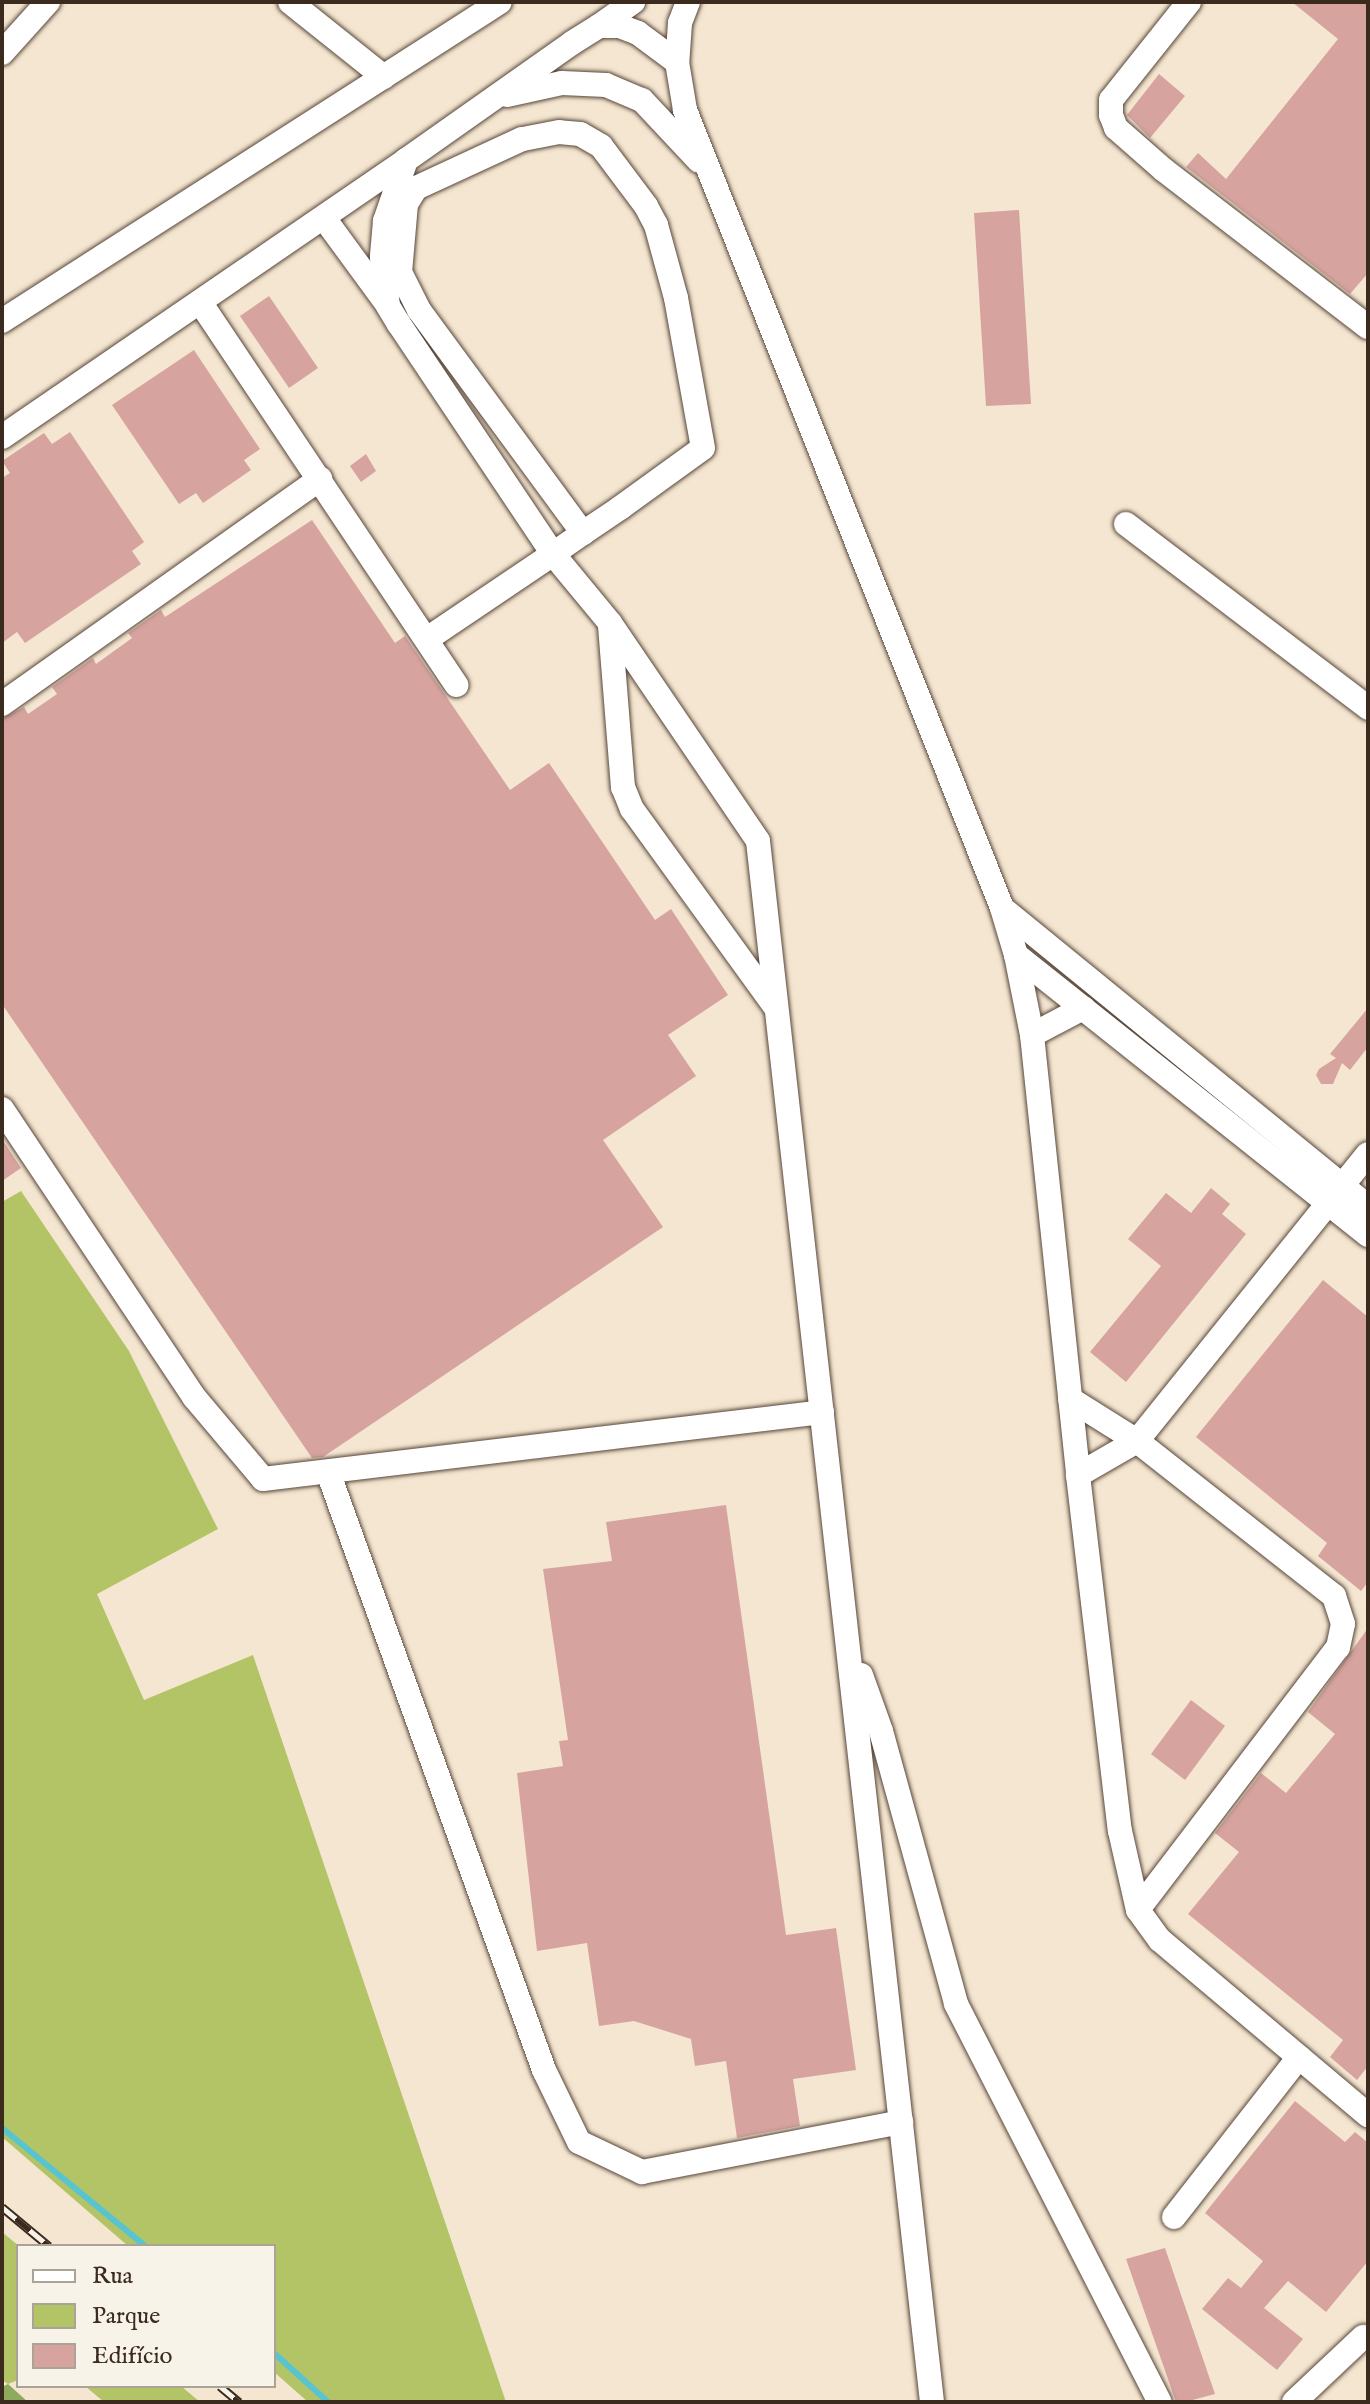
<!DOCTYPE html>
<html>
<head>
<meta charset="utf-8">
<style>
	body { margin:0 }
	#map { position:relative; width:1370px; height:2404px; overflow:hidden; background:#f5e6d1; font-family:"IM FELL English",serif }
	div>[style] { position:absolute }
	.green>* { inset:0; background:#b3c467 }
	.forest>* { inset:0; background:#8eaa5c }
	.stream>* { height:6px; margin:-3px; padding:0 3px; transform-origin:3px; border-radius:3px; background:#57c4d0 }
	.building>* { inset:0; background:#d6a39f }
	.roads { filter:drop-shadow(0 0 2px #574639) drop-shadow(0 0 2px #574639) }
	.minor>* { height:24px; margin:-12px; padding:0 12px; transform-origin:12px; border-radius:12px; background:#fff }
	.rail>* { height:9px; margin-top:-4.5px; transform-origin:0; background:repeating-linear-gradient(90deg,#f7f3e8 0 18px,#3b2a1e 0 36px); box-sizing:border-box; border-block:2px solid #3b2a1e }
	span { translate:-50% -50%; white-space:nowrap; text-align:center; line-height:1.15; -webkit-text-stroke:7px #f7f3e8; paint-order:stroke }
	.frame { position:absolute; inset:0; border:4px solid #3b2a1e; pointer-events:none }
	.legend { position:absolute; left:16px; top:2244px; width:260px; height:144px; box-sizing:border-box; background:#f7f3e8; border:2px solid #aca397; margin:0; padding:10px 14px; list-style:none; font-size:24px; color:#3b2a1e }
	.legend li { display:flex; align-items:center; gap:16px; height:40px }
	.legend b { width:40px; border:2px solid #aca397 }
</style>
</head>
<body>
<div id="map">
	<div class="green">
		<i style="clip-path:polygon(21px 1191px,129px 1351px,218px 1529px,97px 1594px,144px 1700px,253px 1655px,506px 2402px,308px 2402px,274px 2372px,274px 2246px,128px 2246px,2px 2137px,2px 1202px)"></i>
		<i style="clip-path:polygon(2px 2232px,19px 2246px,18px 2380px,8px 2384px,2px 2380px)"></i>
		<i style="clip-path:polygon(85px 2386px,181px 2386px,200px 2402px,104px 2402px)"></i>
	</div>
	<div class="forest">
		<i style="clip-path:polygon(8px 2384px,28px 2402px,2px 2402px,2px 2387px)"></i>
	</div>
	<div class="stream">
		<i style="left:2px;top:2128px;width:185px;rotate:39.5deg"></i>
		<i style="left:274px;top:2353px;width:73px;rotate:42.2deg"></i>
	</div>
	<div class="building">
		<i style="clip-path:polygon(1292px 2px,1368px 2px,1368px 273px,1350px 294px,1186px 167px,1198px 153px,1226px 179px,1338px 39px)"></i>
		<i style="clip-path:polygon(1159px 74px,1185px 96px,1150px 138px,1127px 115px)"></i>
		<i style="clip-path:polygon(1019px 210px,1031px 404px,986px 406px,974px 213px)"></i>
		<i style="clip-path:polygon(269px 296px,318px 368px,289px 388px,240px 316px)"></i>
		<i style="clip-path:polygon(194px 350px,260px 449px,244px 460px,251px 470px,203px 503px,196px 493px,179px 504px,112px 405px)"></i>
		<i style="clip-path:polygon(70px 432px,144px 542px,132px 551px,141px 564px,25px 643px,17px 632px,2px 643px,2px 478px,10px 473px,2px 461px,44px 433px,52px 444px)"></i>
		<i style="clip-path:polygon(366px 454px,376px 471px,361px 482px,350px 466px)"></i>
		<i style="clip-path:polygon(312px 520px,395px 643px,405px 636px,510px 790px,549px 763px,655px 920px,671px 909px,728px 995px,668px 1035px,696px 1076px,603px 1140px,663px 1227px,323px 1457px,312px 1458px,2px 1004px,2px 719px,24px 707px,28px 714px,57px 694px,52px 687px,93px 658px,96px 664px,132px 638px,128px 633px,161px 610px,165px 617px)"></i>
		<i style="clip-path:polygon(1368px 1008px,1368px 1047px,1350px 1070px,1342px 1063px,1333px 1084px,1321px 1084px,1316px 1075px,1319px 1069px,1336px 1058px,1330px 1054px)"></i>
		<i style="clip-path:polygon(2px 1139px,21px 1168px,2px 1181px)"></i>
		<i style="clip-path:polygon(1211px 1188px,1230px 1204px,1222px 1214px,1246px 1234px,1126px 1382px,1090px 1352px,1161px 1266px,1128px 1239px,1166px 1193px,1191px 1213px)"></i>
		<i style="clip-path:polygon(1323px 1280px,1368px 1317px,1368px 1582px,1361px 1591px,1318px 1556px,1327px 1543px,1196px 1437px)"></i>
		<i style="clip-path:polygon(726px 1505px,786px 1935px,836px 1928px,856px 2070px,793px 2079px,800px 2126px,737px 2138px,726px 2061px,695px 2066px,691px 2039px,634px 2021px,599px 2026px,587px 1943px,537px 1951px,517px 1773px,563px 1766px,559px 1741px,568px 1740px,543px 1569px,612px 1561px,606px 1522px)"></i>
		<i style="clip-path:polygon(1368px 1628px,1368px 2066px,1357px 2080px,1330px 2057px,1343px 2040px,1188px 1914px,1239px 1852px,1215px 1833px,1261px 1773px,1286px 1793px,1335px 1734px,1308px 1712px)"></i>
		<i style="clip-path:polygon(1191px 1700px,1225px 1726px,1185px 1780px,1151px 1754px)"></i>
		<i style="clip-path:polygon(1295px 2101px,1345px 2142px,1355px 2132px,1368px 2143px,1368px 2261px,1326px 2312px,1288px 2281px,1264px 2308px,1303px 2339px,1277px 2370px,1202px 2309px,1228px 2278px,1241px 2288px,1263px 2261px,1205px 2213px)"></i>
		<i style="clip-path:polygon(1165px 2248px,1215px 2394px,1185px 2402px,1176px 2402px,1126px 2259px)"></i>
	</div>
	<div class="roads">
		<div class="minor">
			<i style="left:290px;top:2px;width:120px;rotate:38.6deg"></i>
			<i style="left:688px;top:2px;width:22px;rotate:111deg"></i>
			<i style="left:680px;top:23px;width:39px;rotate:94deg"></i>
			<i style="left:677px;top:62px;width:49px;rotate:80.5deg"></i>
			<i style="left:685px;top:110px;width:859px;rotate:68.33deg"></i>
			<i style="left:1002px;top:908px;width:49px;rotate:73.4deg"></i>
			<i style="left:1016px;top:955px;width:82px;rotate:78.7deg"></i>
			<i style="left:1032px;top:1035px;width:442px;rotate:84deg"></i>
			<i style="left:1078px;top:1475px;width:358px;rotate:83.3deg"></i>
			<i style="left:1120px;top:1831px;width:81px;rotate:77.2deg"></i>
			<i style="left:1138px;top:1910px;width:37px;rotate:54deg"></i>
			<i style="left:1160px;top:1940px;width:272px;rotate:40.1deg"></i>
			<i style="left:1189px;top:2px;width:125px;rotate:128.5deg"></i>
			<i style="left:1111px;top:100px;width:15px;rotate:90deg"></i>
			<i style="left:1111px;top:115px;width:14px;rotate:69deg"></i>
			<i style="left:1116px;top:128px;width:64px;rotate:41.2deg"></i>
			<i style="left:1164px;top:170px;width:257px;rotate:37.6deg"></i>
			<i style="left:599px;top:26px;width:42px;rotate:-35.2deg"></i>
			<i style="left:2px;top:53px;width:69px;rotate:-48deg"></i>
			<i style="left:677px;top:62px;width:49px;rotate:-143.4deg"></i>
			<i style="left:638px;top:33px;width:19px;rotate:-159deg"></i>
			<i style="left:620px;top:26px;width:21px;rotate:180deg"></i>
			<i style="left:599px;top:26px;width:32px;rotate:148deg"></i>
			<i style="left:572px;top:43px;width:203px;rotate:144.8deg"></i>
			<i style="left:406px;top:160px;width:65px;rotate:109deg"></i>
			<i style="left:385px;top:221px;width:36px;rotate:95deg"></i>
			<i style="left:382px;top:257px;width:49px;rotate:83deg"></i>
			<i style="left:388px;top:306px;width:21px;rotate:59deg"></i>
			<i style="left:399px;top:324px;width:277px;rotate:56.2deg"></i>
			<i style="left:553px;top:554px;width:89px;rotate:50.4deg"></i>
			<i style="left:610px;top:623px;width:263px;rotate:55.8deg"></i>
			<i style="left:758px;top:841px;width:1571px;rotate:83.64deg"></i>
			<i style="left:507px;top:95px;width:56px;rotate:-12.3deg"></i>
			<i style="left:562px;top:83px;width:44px;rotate:2.6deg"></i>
			<i style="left:606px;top:85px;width:39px;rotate:23deg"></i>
			<i style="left:642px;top:100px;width:83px;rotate:46.9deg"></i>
			<i style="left:324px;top:218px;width:107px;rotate:53.8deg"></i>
			<i style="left:200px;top:302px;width:461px;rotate:56.2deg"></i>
			<i style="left:2px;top:321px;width:591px;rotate:-32.64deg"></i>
			<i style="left:2px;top:437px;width:490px;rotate:-34.4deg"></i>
			<i style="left:1126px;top:524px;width:304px;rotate:37.2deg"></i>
			<i style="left:610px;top:626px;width:162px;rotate:85.4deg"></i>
			<i style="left:623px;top:787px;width:24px;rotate:68deg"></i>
			<i style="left:632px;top:809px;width:242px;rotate:54.1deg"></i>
			<i style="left:427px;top:639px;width:152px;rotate:-34deg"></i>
			<i style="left:553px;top:554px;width:37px;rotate:-35deg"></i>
			<i style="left:583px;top:533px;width:45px;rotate:-34deg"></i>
			<i style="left:620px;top:508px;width:102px;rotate:-35.9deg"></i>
			<i style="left:703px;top:448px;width:152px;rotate:-100.2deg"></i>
			<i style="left:676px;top:298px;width:76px;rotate:-105.3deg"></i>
			<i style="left:656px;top:225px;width:21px;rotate:-118deg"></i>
			<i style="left:646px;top:206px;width:75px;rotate:-126.9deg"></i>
			<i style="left:601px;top:146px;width:24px;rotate:-150deg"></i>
			<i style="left:580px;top:134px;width:21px;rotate:-175deg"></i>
			<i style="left:559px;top:132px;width:38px;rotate:169deg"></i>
			<i style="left:522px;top:139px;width:117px;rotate:155.2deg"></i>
			<i style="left:416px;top:188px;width:19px;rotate:122deg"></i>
			<i style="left:406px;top:204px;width:68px;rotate:95deg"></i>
			<i style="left:400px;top:272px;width:42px;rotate:63.4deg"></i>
			<i style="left:419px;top:310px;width:277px;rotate:53.7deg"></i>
			<i style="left:2px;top:704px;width:390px;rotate:-35.3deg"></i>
			<i style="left:1002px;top:908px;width:473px;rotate:39.2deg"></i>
			<i style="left:1016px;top:955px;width:450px;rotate:38.5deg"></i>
			<i style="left:1032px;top:1035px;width:58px;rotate:-27.9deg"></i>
			<i style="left:2px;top:1109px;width:346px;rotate:56.3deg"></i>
			<i style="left:194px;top:1397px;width:107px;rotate:49.9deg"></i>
			<i style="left:263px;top:1479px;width:563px;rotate:-6.83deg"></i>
			<i style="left:1070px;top:1399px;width:79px;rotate:32.1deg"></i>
			<i style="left:1137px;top:1441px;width:251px;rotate:38.2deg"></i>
			<i style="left:1334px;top:1596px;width:29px;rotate:72deg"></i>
			<i style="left:1343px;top:1624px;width:24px;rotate:102deg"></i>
			<i style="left:1338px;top:1647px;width:330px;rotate:127.3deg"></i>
			<i style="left:328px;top:1472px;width:636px;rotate:70.14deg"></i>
			<i style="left:544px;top:2070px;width:80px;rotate:64.1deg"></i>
			<i style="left:579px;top:2142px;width:70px;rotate:25.5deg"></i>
			<i style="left:642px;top:2172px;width:264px;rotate:-10.9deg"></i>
			<i style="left:1078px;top:1475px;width:68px;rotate:-30deg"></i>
			<i style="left:1137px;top:1441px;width:368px;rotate:-51.2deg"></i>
			<i style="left:861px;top:1675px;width:59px;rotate:70.3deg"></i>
			<i style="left:881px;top:1731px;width:283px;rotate:74.6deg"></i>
			<i style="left:956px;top:2004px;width:447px;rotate:62.9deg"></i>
			<i style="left:1174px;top:2217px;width:203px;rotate:-52deg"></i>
			<i style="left:1294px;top:2402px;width:95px;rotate:-43.3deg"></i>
		</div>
	</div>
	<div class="rail">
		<i style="left:2px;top:2207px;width:61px;rotate:39.7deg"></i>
		<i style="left:220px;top:2386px;width:25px;rotate:40deg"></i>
	</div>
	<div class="frame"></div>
	<ul class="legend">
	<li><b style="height:10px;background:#fff"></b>Rua</li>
	<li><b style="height:22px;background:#b3c467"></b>Parque</li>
	<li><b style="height:22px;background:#d6a39f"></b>Edifício</li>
	</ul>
</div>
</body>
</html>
